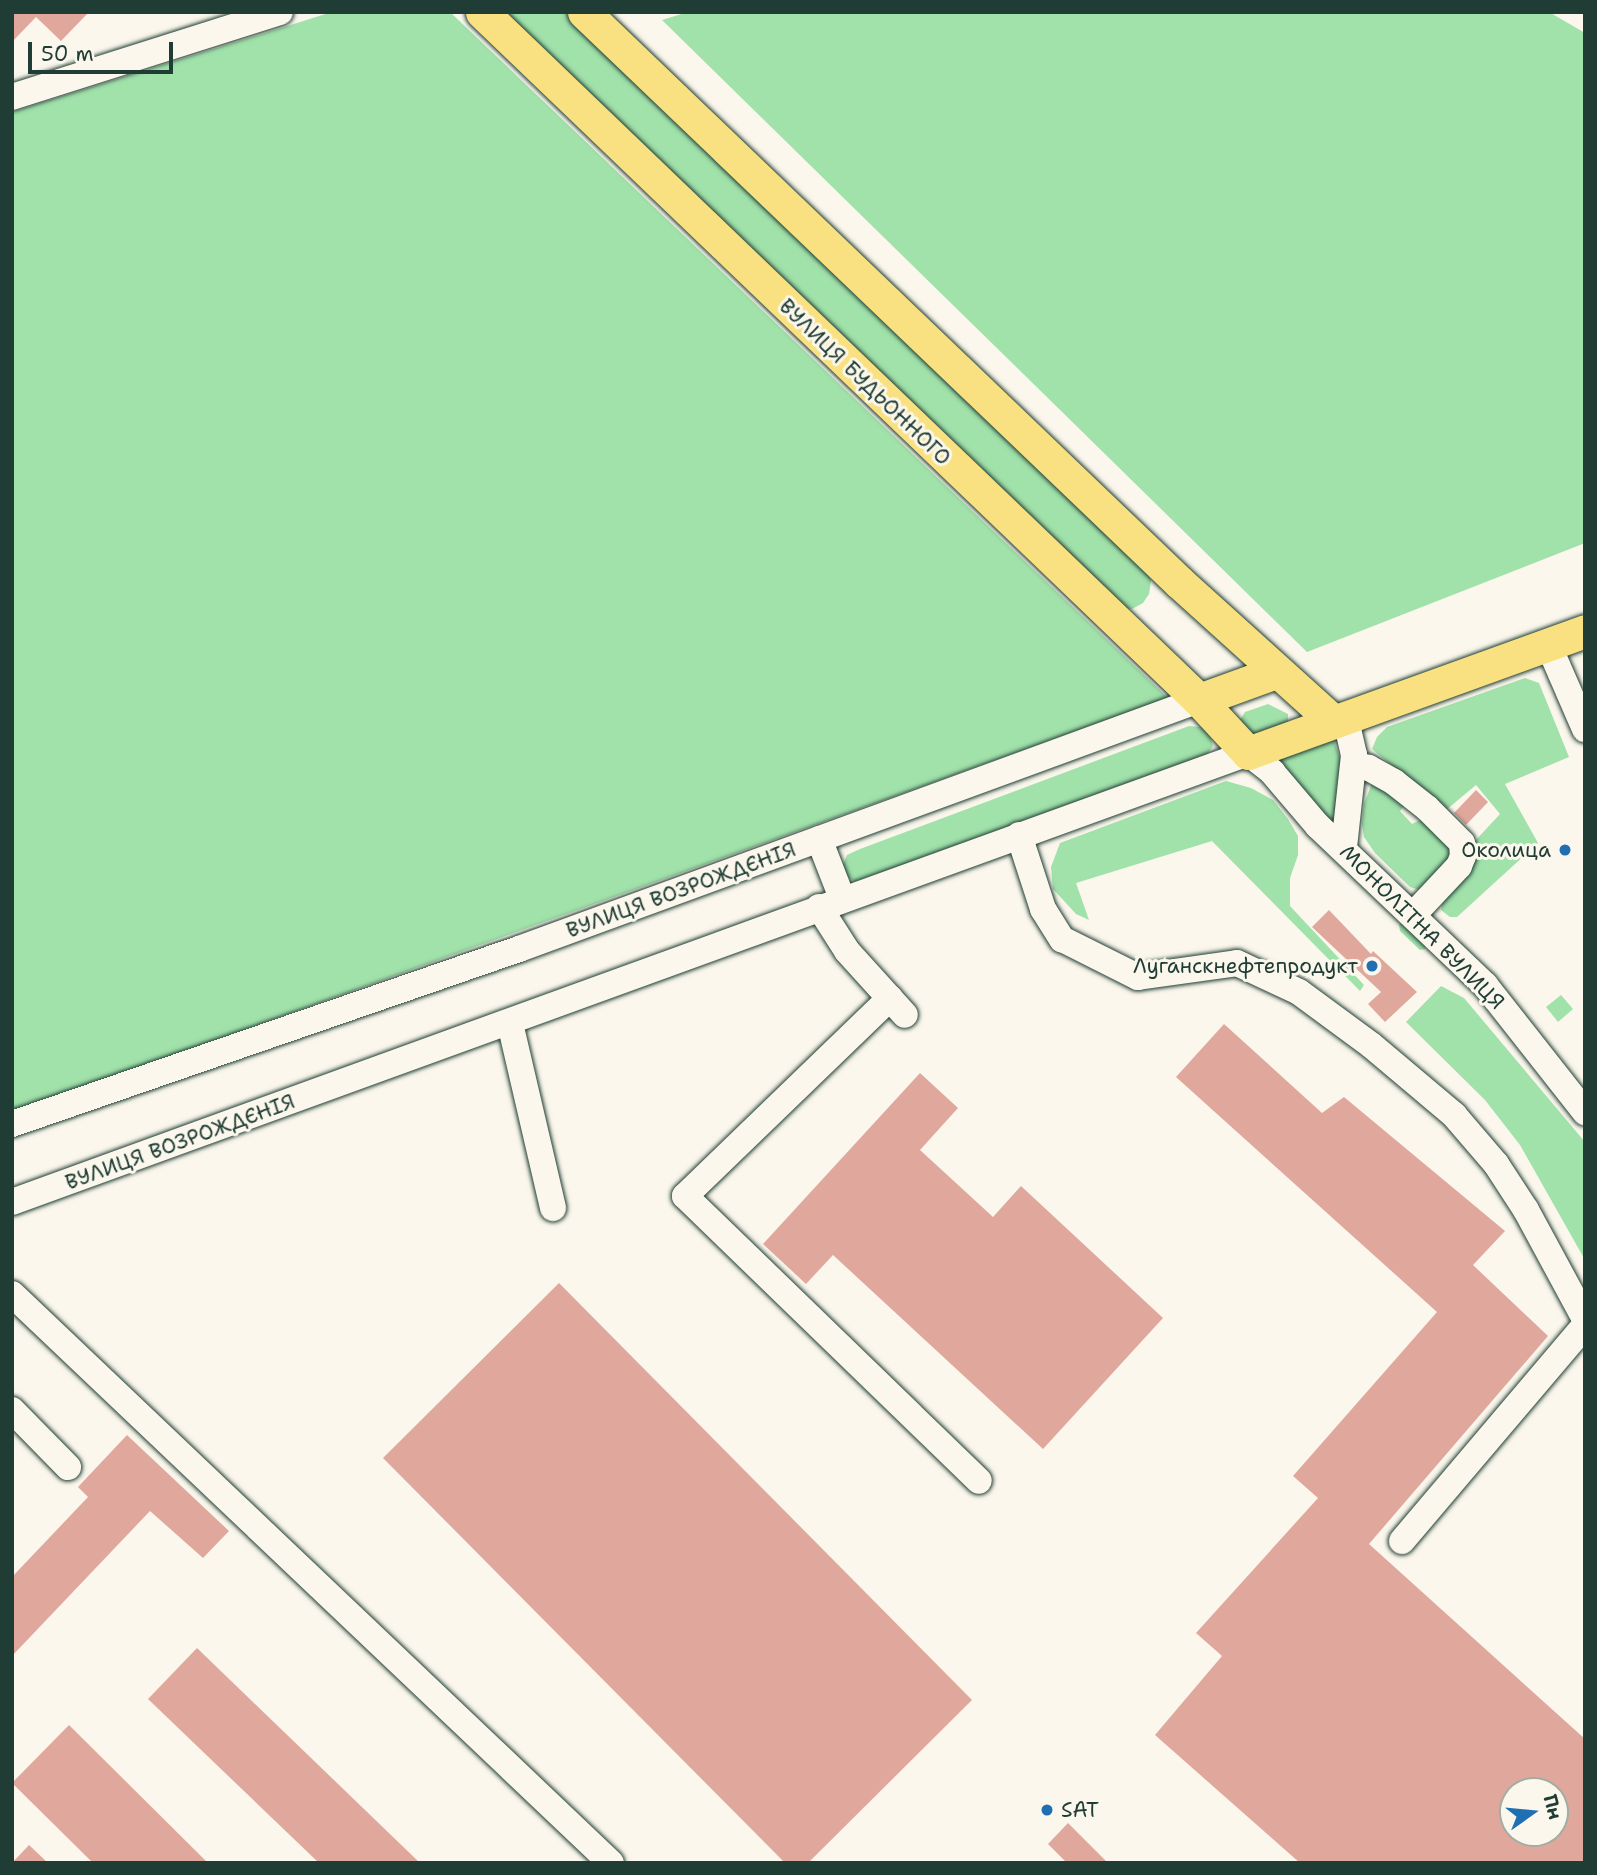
<!DOCTYPE html>
<html>
<head>
<meta charset="utf-8">
<style>
	body { margin:0 }
	#map { position:relative; width:1597px; height:1875px; overflow:hidden; background:#fbf7ec; font-family:"Shantell Sans",sans-serif }
	div>[style] { position:absolute }
	.green>* { inset:0; background:#a1e1aa }
	.building>* { inset:0; background:#e0a79d }
	.roads { filter:drop-shadow(0 0 2px #1f3d34) drop-shadow(0 0 2px #1f3d34) }
	.minor>* { height:26px; margin:-13px; padding:0 13px; transform-origin:13px; border-radius:13px; background:#fbf7ec }
	.major>* { height:33px; margin:-16.5px; padding:0 16.5px; transform-origin:16.5px; border-radius:16.5px; background:#f9e181 }
	.dots>* { width:19px; height:19px; translate:-50% -50%; box-sizing:border-box; border:4px solid #fbf7ec; border-radius:50% }
	span { translate:-50% -50%; white-space:nowrap; text-align:center; line-height:1.15; -webkit-text-stroke:6px #fbf7ec; paint-order:stroke }
	.street-label { font-size:21px; color:#1f3d34 }
	.poi-label { font-size:21px; color:#1f3d34 }
	.right { translate:-100% -50%; text-align:right }
	.left { translate:0 -50%; text-align:left }
	.frame { position:absolute; inset:0; border:14px solid #1f3d34; pointer-events:none }
	.north { position:absolute; left:1499px; top:1777px; width:70px; height:70px; box-sizing:border-box; background:#fbf7ec; border:2px solid #a3ada2; border-radius:50%; rotate:75deg; font-size:19px; font-weight:700; line-height:28px; text-align:center; color:#1f3d34 }
	.north::after { content:''; display:block; margin:auto; width:24px; height:32px; background:#1f6fb2; clip-path:polygon(50% 0,100% 100%,50% 72%,0 100%) }
	.scale { position:absolute; left:28px; top:42px; width:145px; height:32px; box-sizing:border-box; border:4px solid #1f3d34; border-top:0; padding-left:9px; font-size:21px; line-height:24px; white-space:nowrap; color:#1f3d34; -webkit-text-stroke:5px #fbf7ec; paint-order:stroke }
</style>
</head>
<body>
<div id="map">
	<div class="green">
		<i style="clip-path:polygon(332px 12px,450px 12px,1168px 698px,12px 1113px,12px 112px)"></i>
		<i style="clip-path:polygon(501px 12px,567px 12px,1146px 568px,1151px 581px,1149px 594px,1143px 603px,1132px 609px,1116px 607px)"></i>
		<i style="clip-path:polygon(688px 12px,1549px 12px,1585px 33px,1585px 543px,1307px 652px,662px 20px)"></i>
		<i style="clip-path:polygon(1525px 678px,1539px 683px,1569px 757px,1505px 784px,1538px 843px,1457px 917px,1450px 917px,1441px 910px,1442px 903px,1464px 879px,1475px 841px,1500px 814px,1476px 785px,1446px 810px,1372px 749px,1377px 737px,1387px 727px)"></i>
		<i style="clip-path:polygon(1268px 704px,1288px 714px,1288px 724px,1257px 738px,1240px 720px,1245px 712px)"></i>
		<i style="clip-path:polygon(1189px 726px,1201px 727px,1210px 735px,1213px 746px,1206px 756px,857px 883px,845px 875px,843px 864px,847px 855px,860px 849px)"></i>
		<i style="clip-path:polygon(1329px 740px,1334px 741px,1342px 765px,1334px 826px,1281px 768px,1281px 759px)"></i>
		<i style="clip-path:polygon(1226px 781px,1251px 788px,1273px 800px,1288px 819px,1298px 836px,1298px 855px,1290px 878px,1290px 906px,1364px 985px,1360px 991px,1212px 841px,1076px 883px,1089px 920px,1076px 914px,1053px 889px,1051px 867px,1060px 843px)"></i>
		<i style="clip-path:polygon(1372px 783px,1405px 805px,1400px 811px,1412px 824px,1422px 819px,1449px 844px,1450px 863px,1420px 890px,1410px 887px,1375px 853px,1364px 837px,1362px 824px,1364px 804px)"></i>
		<i style="clip-path:polygon(1403px 923px,1426px 946px,1425px 949px,1420px 950px,1400px 931px,1399px 924px)"></i>
		<i style="clip-path:polygon(1441px 986px,1464px 998px,1585px 1142px,1585px 1260px,1520px 1145px,1485px 1100px,1406px 1022px)"></i>
		<i style="clip-path:polygon(1561px 995px,1573px 1009px,1558px 1022px,1546px 1007px)"></i>
	</div>
	<div class="building">
		<i style="clip-path:polygon(12px 12px,89px 12px,61px 41px,36px 17px,12px 42px)"></i>
		<i style="clip-path:polygon(1476px 790px,1488px 802px,1466px 825px,1454px 813px)"></i>
		<i style="clip-path:polygon(1329px 910px,1371px 954px,1373px 951px,1417px 992px,1385px 1022px,1368px 1004px,1381px 992px,1312px 927px)"></i>
		<i style="clip-path:polygon(evenodd,1224px 1024px,1322px 1113px,1344px 1097px,1505px 1231px,1473px 1265px,1548px 1336px,1369px 1544px,1585px 1739px,1585px 1863px,1300px 1863px,1155px 1735px,1222px 1656px,1196px 1633px,1318px 1498px,1293px 1476px,1437px 1312px,1176px 1077px,1224px 1024px,1513px 1791px,1555px 1791px,1555px 1833px,1513px 1833px,1513px 1791px)"></i>
		<i style="clip-path:polygon(920px 1073px,958px 1108px,920px 1150px,993px 1217px,1021px 1186px,1163px 1318px,1043px 1449px,833px 1255px,806px 1284px,763px 1244px)"></i>
		<i style="clip-path:polygon(559px 1283px,972px 1700px,808px 1863px,785px 1863px,383px 1458px)"></i>
		<i style="clip-path:polygon(127px 1435px,229px 1531px,203px 1558px,150px 1511px,12px 1656px,12px 1577px,88px 1497px,78px 1487px)"></i>
		<i style="clip-path:polygon(197px 1648px,420px 1863px,319px 1863px,148px 1699px)"></i>
		<i style="clip-path:polygon(69px 1725px,208px 1863px,93px 1863px,12px 1783px)"></i>
		<i style="clip-path:polygon(1068px 1823px,1108px 1863px,1067px 1863px,1048px 1844px)"></i>
		<i style="clip-path:polygon(29px 1845px,48px 1863px,12px 1863px)"></i>
	</div>
	<div class="roads">
		<div class="minor">
			<i style="left:12px;top:97px;width:281px;rotate:-17.6deg"></i>
			<i style="left:1548px;top:644px;width:93px;rotate:66.5deg"></i>
			<i style="left:1354px;top:765px;width:15px;rotate:11deg"></i>
			<i style="left:1369px;top:768px;width:29px;rotate:29deg"></i>
			<i style="left:1394px;top:782px;width:42px;rotate:38.2deg"></i>
			<i style="left:1427px;top:808px;width:49px;rotate:45deg"></i>
			<i style="left:1462px;top:843px;width:13px;rotate:86deg"></i>
			<i style="left:1463px;top:856px;width:11px;rotate:112deg"></i>
			<i style="left:1459px;top:866px;width:67px;rotate:133.2deg"></i>
			<i style="left:1019px;top:835px;width:78px;rotate:72deg"></i>
			<i style="left:1043px;top:909px;width:36px;rotate:58deg"></i>
			<i style="left:1062px;top:939px;width:85px;rotate:26.6deg"></i>
			<i style="left:1138px;top:977px;width:100px;rotate:-8deg"></i>
			<i style="left:1237px;top:963px;width:68px;rotate:25.1deg"></i>
			<i style="left:1299px;top:992px;width:89px;rotate:36.4deg"></i>
			<i style="left:1371px;top:1045px;width:109px;rotate:40.1deg"></i>
			<i style="left:1454px;top:1115px;width:65px;rotate:49.4deg"></i>
			<i style="left:1496px;top:1164px;width:55px;rotate:56.9deg"></i>
			<i style="left:1526px;top:1210px;width:124px;rotate:61.6deg"></i>
			<i style="left:819px;top:839px;width:63px;rotate:68.7deg"></i>
			<i style="left:1344px;top:847px;width:93px;rotate:-83.8deg"></i>
			<i style="left:1354px;top:755px;width:39px;rotate:-103deg"></i>
			<i style="left:819px;top:907px;width:52px;rotate:57.5deg"></i>
			<i style="left:847px;top:951px;width:86px;rotate:47.8deg"></i>
			<i style="left:890px;top:998px;width:285px;rotate:136deg"></i>
			<i style="left:685px;top:1196px;width:409px;rotate:44.1deg"></i>
			<i style="left:510px;top:1023px;width:190px;rotate:76.9deg"></i>
			<i style="left:12px;top:1124px;width:536px;rotate:-19.04deg"></i>
			<i style="left:519px;top:949px;width:724px;rotate:-20.11deg"></i>
			<i style="left:12px;top:1202px;width:1315px;rotate:-19.96deg"></i>
			<i style="left:1248px;top:753px;width:31px;rotate:38deg"></i>
			<i style="left:1272px;top:772px;width:71px;rotate:49.6deg"></i>
			<i style="left:1318px;top:826px;width:231px;rotate:43.6deg"></i>
			<i style="left:1485px;top:985px;width:162px;rotate:51.8deg"></i>
			<i style="left:12px;top:1294px;width:826px;rotate:43.53deg"></i>
			<i style="left:12px;top:1410px;width:80px;rotate:45.5deg"></i>
			<i style="left:1402px;top:1541px;width:283px;rotate:-49.7deg"></i>
		</div>
		<div class="major">
			<i style="left:482px;top:12px;width:994px;rotate:43.82deg"></i>
			<i style="left:1199px;top:700px;width:72px;rotate:47.2deg"></i>
			<i style="left:1248px;top:753px;width:358px;rotate:-19.9deg"></i>
			<i style="left:584px;top:12px;width:824px;rotate:43.77deg"></i>
			<i style="left:1179px;top:582px;width:207px;rotate:42.1deg"></i>
			<i style="left:1199px;top:700px;width:82px;rotate:-20deg"></i>
		</div>
	</div>
	<div class="dots">
		<i style="left:1565px;top:850px;background:#1f6fb2"></i>
		<i style="left:1372px;top:966px;background:#1f6fb2"></i>
		<i style="left:1047px;top:1810px;background:#1f6fb2"></i>
	</div>
	<div class="street-label">
		<span style="left:865px;top:382px;rotate:44deg">ВУЛИЦЯ БУДЬОННОГО</span>
		<span style="left:681px;top:890px;rotate:-20deg">ВУЛИЦЯ ВОЗРОЖДЄНІЯ</span>
		<span style="left:1422px;top:927px;rotate:45deg">МОНОЛІТНА ВУЛИЦЯ</span>
		<span style="left:180px;top:1142px;rotate:-20deg">ВУЛИЦЯ ВОЗРОЖДЄНІЯ</span>
	</div>
	<div class="poi-label">
		<span class="right" style="left:1551px;top:850px">Околица</span>
		<span class="right" style="left:1358px;top:966px">Луганскнефтепродукт</span>
		<span class="left" style="left:1061px;top:1810px">SAT</span>
	</div>
	<div class="frame"></div>
	<div class="north">Пн</div>
	<div class="scale">50 m</div>
</div>
</body>
</html>
